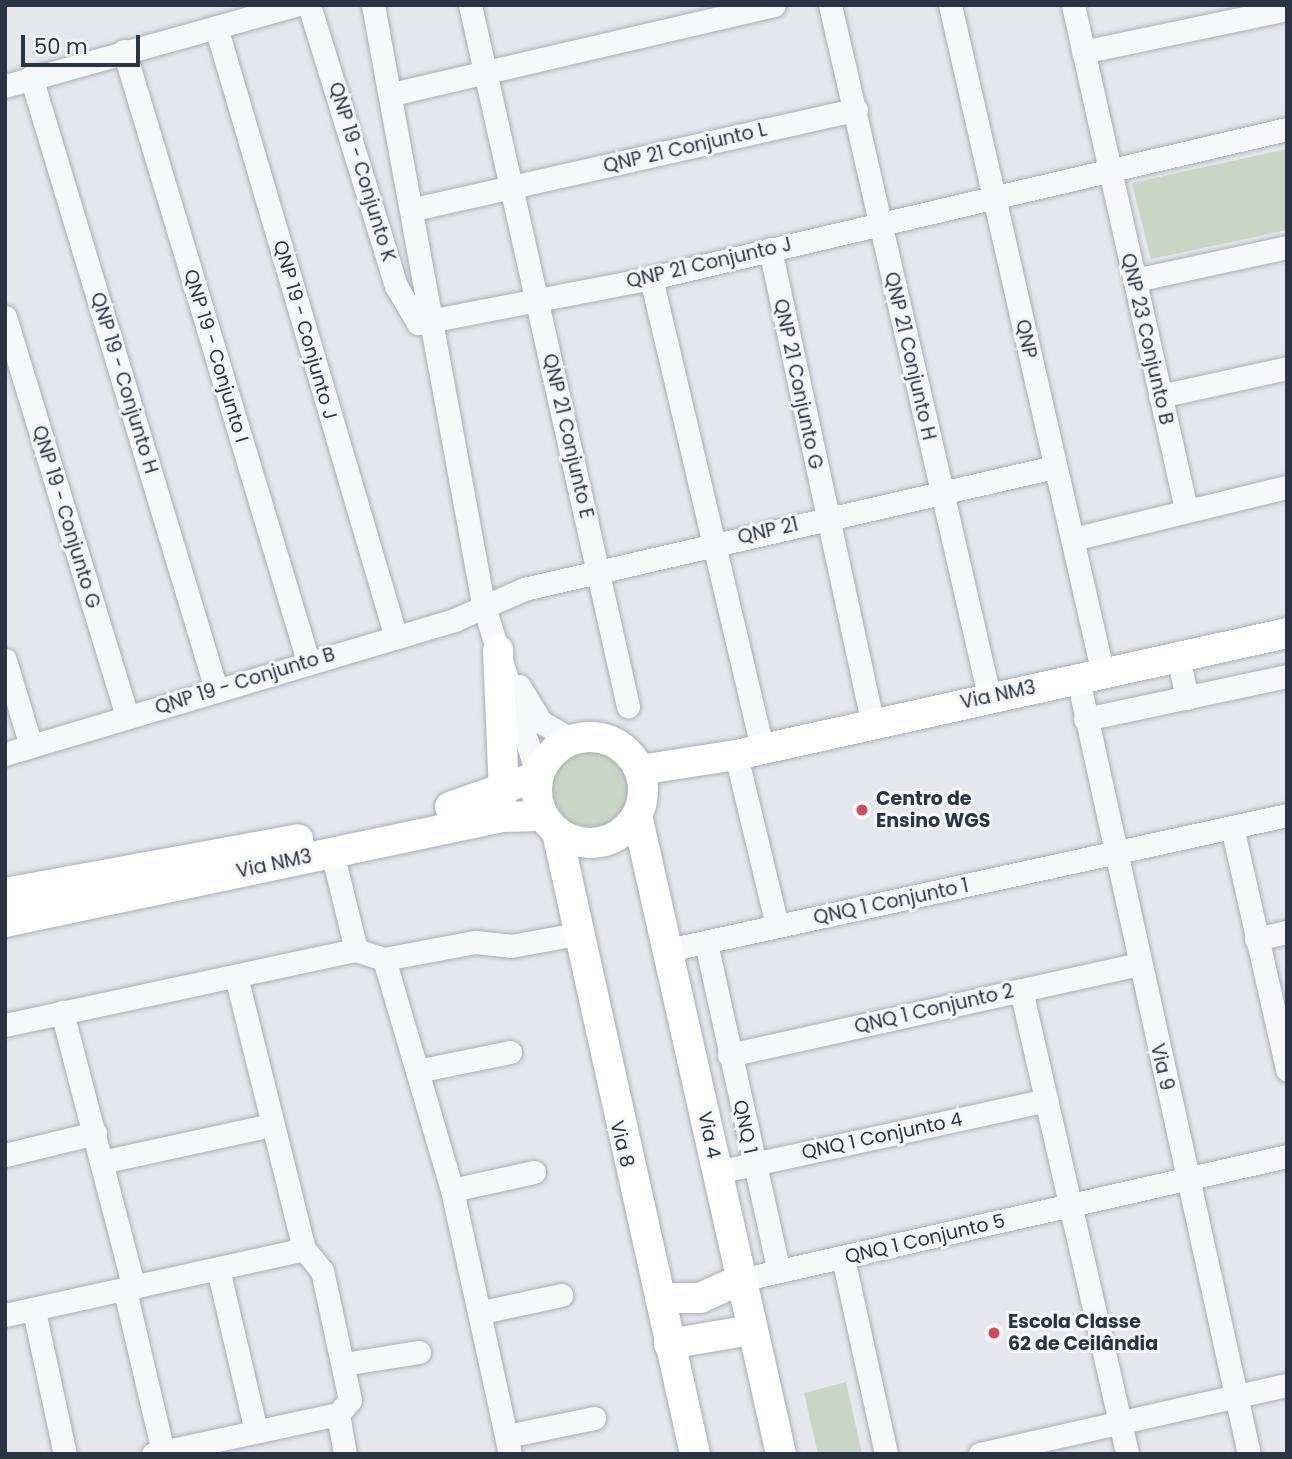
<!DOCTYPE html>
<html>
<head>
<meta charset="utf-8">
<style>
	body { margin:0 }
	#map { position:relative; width:1292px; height:1459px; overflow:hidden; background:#e4e7ec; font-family:Poppins,sans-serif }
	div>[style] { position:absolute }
	.green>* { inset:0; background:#c9d6c5 }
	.round { border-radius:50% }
	.roads { filter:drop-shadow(0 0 2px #a9aeb7) drop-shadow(0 0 2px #a9aeb7) }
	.minor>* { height:23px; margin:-11.5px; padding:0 11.5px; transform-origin:11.5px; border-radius:11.5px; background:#f7f8fa }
	.major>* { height:30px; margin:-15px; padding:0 15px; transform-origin:15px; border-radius:15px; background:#fff }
	.major>.ring { margin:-15px; padding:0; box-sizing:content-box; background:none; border:30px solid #fff; border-radius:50% }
	.dots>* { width:19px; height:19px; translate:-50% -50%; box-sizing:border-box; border:4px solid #f4f6f9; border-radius:50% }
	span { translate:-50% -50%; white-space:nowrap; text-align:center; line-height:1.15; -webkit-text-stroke:6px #f4f6f9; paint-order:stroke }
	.street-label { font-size:19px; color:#2b3445 }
	.poi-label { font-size:19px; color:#2b3445; font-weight:700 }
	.left { translate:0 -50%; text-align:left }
	.frame { position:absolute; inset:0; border:7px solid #2b3445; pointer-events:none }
	.scale { position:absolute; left:21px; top:35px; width:119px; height:32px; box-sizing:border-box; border:4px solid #2b3445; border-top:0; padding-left:9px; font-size:21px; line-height:24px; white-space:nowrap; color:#2b3445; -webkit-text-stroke:5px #f4f6f9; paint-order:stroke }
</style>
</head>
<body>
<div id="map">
	<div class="green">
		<i style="clip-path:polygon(1287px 149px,1287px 230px,1151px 259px,1132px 183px)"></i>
		<i class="round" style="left:548px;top:748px;width:82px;height:82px"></i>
		<i style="clip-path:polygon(846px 1382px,862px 1454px,818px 1454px,804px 1393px)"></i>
	</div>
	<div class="roads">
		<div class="minor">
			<i style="left:309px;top:5px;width:294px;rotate:72.8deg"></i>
			<i style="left:396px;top:286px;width:43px;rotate:59.3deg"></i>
			<i style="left:418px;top:323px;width:237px;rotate:-10.9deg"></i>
			<i style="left:651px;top:278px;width:653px;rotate:-13.19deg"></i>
			<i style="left:373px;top:5px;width:609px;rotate:79.59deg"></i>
			<i style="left:483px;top:604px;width:181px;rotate:72.3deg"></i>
			<i style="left:470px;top:5px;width:719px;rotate:77.3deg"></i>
			<i style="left:830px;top:5px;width:709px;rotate:77.04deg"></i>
			<i style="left:950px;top:5px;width:686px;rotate:77.12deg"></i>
			<i style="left:1073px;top:5px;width:517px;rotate:77.36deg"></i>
			<i style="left:216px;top:27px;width:633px;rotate:73.57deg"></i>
			<i style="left:124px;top:51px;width:637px;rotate:73.21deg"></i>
			<i style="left:1083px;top:52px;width:208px;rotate:-11.9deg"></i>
			<i style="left:31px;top:77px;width:639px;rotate:73.18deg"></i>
			<i style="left:5px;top:86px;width:301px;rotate:-15.6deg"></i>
			<i style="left:392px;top:94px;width:392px;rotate:-13.1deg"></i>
			<i style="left:414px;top:209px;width:453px;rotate:-12.7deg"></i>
			<i style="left:770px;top:249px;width:484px;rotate:77.8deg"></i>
			<i style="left:651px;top:278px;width:484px;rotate:76.7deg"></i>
			<i style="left:1135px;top:280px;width:156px;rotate:-12.2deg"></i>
			<i style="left:5px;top:317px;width:418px;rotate:73deg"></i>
			<i style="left:1160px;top:396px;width:130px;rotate:-12.4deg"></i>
			<i style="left:1073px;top:539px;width:220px;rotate:-13.7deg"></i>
			<i style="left:1178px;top:657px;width:42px;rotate:77.6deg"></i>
			<i style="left:5px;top:660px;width:90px;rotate:73.2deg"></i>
			<i style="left:1078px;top:679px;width:794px;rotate:77.56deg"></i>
			<i style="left:519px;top:686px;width:42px;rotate:58.6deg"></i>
			<i style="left:541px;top:722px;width:36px;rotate:30deg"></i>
			<i style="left:1085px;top:719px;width:207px;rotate:-12deg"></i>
			<i style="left:5px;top:754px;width:469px;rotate:-16.6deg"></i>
			<i style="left:454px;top:620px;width:77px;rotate:-23.9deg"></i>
			<i style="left:524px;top:589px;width:544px;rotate:-12.96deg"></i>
			<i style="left:736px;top:755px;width:176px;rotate:76.5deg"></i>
			<i style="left:1232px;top:827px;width:249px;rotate:77.2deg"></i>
			<i style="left:332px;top:852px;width:101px;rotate:76.2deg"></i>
			<i style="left:1256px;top:939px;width:32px;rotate:-13deg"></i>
			<i style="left:706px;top:943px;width:336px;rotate:77.5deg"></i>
			<i style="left:668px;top:950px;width:634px;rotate:-12.3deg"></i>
			<i style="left:384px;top:959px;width:93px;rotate:-10.6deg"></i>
			<i style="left:475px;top:942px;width:36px;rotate:6deg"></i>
			<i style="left:511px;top:946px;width:67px;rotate:-10.3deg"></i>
			<i style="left:1021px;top:990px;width:476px;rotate:77.1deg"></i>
			<i style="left:62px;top:1012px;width:285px;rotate:75.4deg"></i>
			<i style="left:5px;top:1025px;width:359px;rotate:-12.1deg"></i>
			<i style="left:356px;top:950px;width:29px;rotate:18deg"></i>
			<i style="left:384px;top:959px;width:241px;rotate:73.6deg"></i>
			<i style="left:452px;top:1190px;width:270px;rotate:77.6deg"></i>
			<i style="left:729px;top:1055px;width:419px;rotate:-12.5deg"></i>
			<i style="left:417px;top:1071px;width:95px;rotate:-11.5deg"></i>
			<i style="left:5px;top:1155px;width:93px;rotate:-13.7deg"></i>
			<i style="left:106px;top:1161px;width:169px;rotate:-12.3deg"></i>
			<i style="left:717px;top:1172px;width:337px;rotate:-12.3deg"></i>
			<i style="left:452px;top:1190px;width:84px;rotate:-12.4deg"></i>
			<i style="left:843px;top:1258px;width:201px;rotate:77.6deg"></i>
			<i style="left:218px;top:1269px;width:166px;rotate:76.8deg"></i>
			<i style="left:740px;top:1280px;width:561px;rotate:-12.77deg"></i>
			<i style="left:125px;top:1291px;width:165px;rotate:76.7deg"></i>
			<i style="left:34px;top:1311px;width:146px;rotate:77.8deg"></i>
			<i style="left:482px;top:1312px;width:81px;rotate:-12.1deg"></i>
			<i style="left:5px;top:1315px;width:306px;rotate:-12.4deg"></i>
			<i style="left:344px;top:1364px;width:76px;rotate:-9.1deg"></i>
			<i style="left:338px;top:1414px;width:41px;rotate:80.1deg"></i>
			<i style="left:507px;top:1436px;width:89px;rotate:-11.7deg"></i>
			<i style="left:153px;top:1454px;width:189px;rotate:-12.2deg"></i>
			<i style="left:338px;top:1414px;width:18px;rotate:-49deg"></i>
			<i style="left:350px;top:1400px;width:132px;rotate:-102.2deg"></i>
			<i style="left:322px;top:1271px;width:28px;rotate:-129deg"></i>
			<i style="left:304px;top:1249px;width:281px;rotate:-104deg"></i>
			<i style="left:980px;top:1454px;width:315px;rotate:-12.7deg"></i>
		</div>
		<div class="major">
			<i style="left:498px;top:650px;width:142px;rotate:87.6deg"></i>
			<i class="ring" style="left:537px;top:737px;width:76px;height:76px"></i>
			<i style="left:640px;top:770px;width:97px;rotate:-8.9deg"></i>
			<i style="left:736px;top:755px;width:564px;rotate:-12.48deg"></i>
			<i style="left:450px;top:807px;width:93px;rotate:-19.4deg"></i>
			<i style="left:637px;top:815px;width:655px;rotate:77.3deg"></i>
			<i style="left:557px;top:832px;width:637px;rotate:77.49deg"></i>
			<i style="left:5px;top:893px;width:298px;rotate:-10.4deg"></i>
			<i style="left:5px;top:922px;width:508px;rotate:-11.93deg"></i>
			<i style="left:502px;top:817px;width:41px;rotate:-1.4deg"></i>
			<i style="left:660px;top:1298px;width:40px"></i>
			<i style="left:700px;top:1298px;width:44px;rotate:-24.2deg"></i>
			<i style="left:669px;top:1344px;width:83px;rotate:-9.7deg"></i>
		</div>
	</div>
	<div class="dots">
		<i style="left:862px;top:810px;background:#d1495b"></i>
		<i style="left:994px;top:1333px;background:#d1495b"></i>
	</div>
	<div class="street-label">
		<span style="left:685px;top:148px;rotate:-13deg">QNP 21 Conjunto L</span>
		<span style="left:362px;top:172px;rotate:73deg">QNP 19 - Conjunto K</span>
		<span style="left:709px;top:263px;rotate:-13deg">QNP 21 Conjunto J</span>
		<span style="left:305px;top:330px;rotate:74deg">QNP 19 - Conjunto J</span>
		<span style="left:1026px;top:339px;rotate:78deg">QNP</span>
		<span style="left:1147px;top:339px;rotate:77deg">QNP 23 Conjunto B</span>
		<span style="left:216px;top:356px;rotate:73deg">QNP 19 - Conjunto I</span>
		<span style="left:910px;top:356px;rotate:77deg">QNP 21 Conjunto H</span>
		<span style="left:124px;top:383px;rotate:73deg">QNP 19 - Conjunto H</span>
		<span style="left:798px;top:384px;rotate:78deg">QNP 21 Conjunto G</span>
		<span style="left:568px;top:436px;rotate:77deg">QNP 21 Conjunto E</span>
		<span style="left:66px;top:517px;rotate:73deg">QNP 19 - Conjunto G</span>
		<span style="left:768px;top:531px;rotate:-13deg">QNP 21</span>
		<span style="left:245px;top:681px;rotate:-17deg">QNP 19 - Conjunto B</span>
		<span style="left:998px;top:695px;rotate:-12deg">Via NM3</span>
		<span style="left:274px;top:864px;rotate:-12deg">Via NM3</span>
		<span style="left:891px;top:902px;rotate:-12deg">QNQ 1 Conjunto 1</span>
		<span style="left:934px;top:1009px;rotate:-13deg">QNQ 1 Conjunto 2</span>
		<span style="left:1162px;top:1067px;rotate:77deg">Via 9</span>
		<span style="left:745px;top:1127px;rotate:78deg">QNQ 1</span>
		<span style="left:709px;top:1135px;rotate:78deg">Via 4</span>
		<span style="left:882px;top:1136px;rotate:-12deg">QNQ 1 Conjunto 4</span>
		<span style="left:622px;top:1144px;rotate:76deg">Via 8</span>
		<span style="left:925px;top:1239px;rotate:-13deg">QNQ 1 Conjunto 5</span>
	</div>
	<div class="poi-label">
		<span class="left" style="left:876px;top:810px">Centro de<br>Ensino WGS</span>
		<span class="left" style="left:1008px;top:1333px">Escola Classe<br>62 de Ceilândia</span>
	</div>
	<div class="frame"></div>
	<div class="scale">50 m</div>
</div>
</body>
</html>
